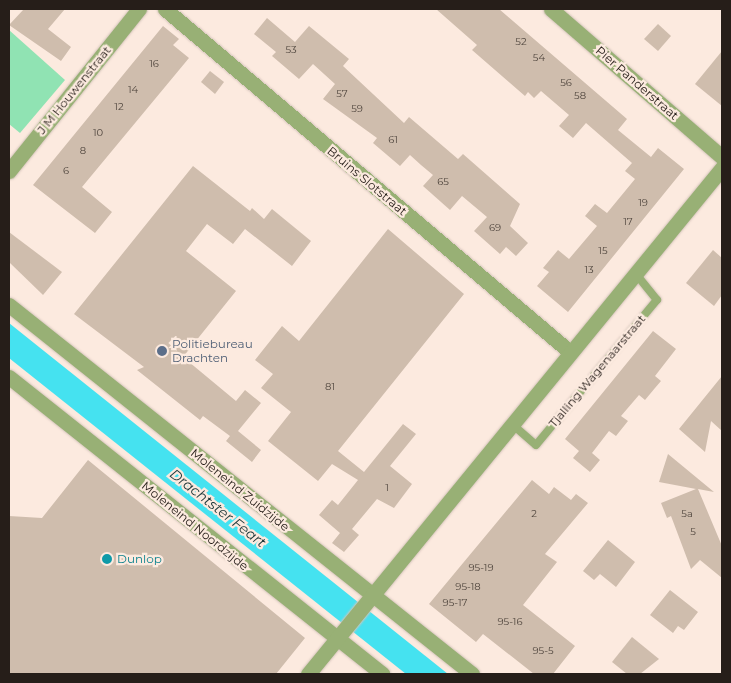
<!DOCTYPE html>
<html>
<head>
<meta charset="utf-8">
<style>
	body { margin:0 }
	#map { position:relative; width:731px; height:683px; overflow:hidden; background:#fceadf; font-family:Montserrat,sans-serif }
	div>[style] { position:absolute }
	.green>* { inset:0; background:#90e3b3 }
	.water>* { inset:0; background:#45e2f0 }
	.building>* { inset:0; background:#cfbdad }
	.roads { filter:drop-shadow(0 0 1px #d5c5bb) drop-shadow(0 0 1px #d5c5bb) }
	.service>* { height:8px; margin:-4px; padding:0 4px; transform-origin:4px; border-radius:4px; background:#98b075 }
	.minor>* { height:15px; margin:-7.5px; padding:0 7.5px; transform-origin:7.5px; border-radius:7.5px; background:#98b075 }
	.dots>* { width:14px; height:14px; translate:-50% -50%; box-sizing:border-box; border:2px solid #fceadf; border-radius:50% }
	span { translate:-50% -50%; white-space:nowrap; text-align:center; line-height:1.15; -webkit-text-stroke:4.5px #fceadf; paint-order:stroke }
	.number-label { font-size:10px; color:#50463e }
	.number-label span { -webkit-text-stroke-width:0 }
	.street-label { font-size:12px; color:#261e19 }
	.service-label { font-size:12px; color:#4e5e75 }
	.left { translate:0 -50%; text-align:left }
	.culture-label { font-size:12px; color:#0d838f }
	.water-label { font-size:14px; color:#213a3c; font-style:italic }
	.frame { position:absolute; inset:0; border:10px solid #261e19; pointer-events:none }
</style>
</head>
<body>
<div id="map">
	<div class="green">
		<i style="clip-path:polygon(9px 30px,65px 80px,20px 133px,9px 124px)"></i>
	</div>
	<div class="water">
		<i style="clip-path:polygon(9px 323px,448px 674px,406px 674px,9px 358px)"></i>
	</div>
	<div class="building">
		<i style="clip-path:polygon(24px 9px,65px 9px,48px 29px,71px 47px,61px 61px,9px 25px)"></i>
		<i style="clip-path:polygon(436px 9px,499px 9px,627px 119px,618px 130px,651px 157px,658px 148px,684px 169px,568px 312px,537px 286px,549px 272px,543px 268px,558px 250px,569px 259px,597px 226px,585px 216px,595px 204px,607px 213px,635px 179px,625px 171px,632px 163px,586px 123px,573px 138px,559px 126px,569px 115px,541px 91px,534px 98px,528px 92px,525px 96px,472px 50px,477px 45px)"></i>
		<i style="clip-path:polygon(267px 18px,295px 42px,309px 26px,349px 59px,343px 66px,404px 123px,409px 117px,458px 159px,463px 154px,520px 204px,510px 226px,528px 243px,516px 256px,506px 247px,500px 254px,474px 231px,487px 217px,462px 196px,450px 210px,423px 186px,433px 175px,421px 165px,410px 155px,400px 166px,373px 143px,377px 138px,323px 99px,335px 84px,313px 64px,299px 79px,272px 56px,276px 52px,254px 34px)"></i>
		<i style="clip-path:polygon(658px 24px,671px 36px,658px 51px,644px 39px)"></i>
		<i style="clip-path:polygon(163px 26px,179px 39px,173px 45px,189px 58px,82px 187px,112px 212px,95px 233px,33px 185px)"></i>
		<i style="clip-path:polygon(722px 51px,722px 106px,695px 84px)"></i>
		<i style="clip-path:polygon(210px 71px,224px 82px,215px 94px,201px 82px)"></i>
		<i style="clip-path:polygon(193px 166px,250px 211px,252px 208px,264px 219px,272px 209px,311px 241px,292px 266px,245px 229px,233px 244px,207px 224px,186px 251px,236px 291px,183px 357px,236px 401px,245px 390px,261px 403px,238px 431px,261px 450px,252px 462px,226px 441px,230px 436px,203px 416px,200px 420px,137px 370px,144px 367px,74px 314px)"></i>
		<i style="clip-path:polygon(388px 229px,464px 294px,338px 451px,364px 472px,403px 424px,416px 434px,390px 466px,412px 484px,394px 508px,377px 499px,352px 529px,359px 535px,344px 552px,332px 543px,340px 533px,319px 515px,332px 500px,338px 505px,358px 480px,332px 464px,318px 481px,268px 441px,291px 412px,261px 388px,273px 374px,255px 360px,282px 326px,299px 341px)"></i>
		<i style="clip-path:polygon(9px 232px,62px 272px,43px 295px,9px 262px)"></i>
		<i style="clip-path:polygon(713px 250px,722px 258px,722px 295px,714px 306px,686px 283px)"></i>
		<i style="clip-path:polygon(653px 331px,676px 349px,655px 376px,661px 381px,655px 388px,645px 400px,639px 395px,621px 416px,628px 421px,616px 436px,609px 431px,592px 453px,600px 460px,590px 472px,573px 458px,579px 451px,565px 439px)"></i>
		<i style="clip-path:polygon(722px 376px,722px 431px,711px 421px,705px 452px,679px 429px)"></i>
		<i style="clip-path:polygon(668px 454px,714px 492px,698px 489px,722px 546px,722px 578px,700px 560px,691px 569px,671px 516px,667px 518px,661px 503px,696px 489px,659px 482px)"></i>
		<i style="clip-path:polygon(88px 460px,305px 638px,276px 674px,9px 674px,9px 516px,42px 518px)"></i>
		<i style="clip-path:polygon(532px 480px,549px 494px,554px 487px,571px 500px,576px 494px,588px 503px,545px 554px,557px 562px,523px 605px,575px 646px,553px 674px,534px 674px,483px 634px,476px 642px,429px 604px)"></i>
		<i style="clip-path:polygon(608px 540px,635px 562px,616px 587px,600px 574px,594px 580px,583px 571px)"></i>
		<i style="clip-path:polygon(670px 590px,698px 612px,684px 630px,678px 626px,673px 633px,650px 615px)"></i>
		<i style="clip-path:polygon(632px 637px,659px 659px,640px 674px,627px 674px,612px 662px)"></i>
	</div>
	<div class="roads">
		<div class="service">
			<i style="left:513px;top:425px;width:30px;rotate:41deg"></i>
			<i style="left:536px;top:445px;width:189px;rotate:-50.2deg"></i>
			<i style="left:657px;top:300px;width:35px;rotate:-129deg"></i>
		</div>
		<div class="minor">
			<i style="left:165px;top:9px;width:531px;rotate:40.26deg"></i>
			<i style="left:551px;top:9px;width:226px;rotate:40.9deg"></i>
			<i style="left:9px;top:171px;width:208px;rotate:-51.3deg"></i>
			<i style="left:9px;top:305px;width:592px;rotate:38.55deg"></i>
			<i style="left:9px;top:377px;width:477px;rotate:38.5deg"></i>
			<i style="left:308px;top:674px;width:654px;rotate:-50.71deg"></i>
		</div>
	</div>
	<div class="dots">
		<i style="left:162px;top:351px;background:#5c6f8a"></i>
		<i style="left:107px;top:559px;background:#0f9aa8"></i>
	</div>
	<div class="number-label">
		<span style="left:521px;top:42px">52</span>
		<span style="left:291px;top:50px">53</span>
		<span style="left:539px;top:58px">54</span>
		<span style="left:154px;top:64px">16</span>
		<span style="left:566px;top:83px">56</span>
		<span style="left:133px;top:90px">14</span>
		<span style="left:342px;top:94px">57</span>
		<span style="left:580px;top:96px">58</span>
		<span style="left:119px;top:107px">12</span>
		<span style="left:357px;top:109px">59</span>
		<span style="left:98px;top:133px">10</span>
		<span style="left:393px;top:140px">61</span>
		<span style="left:83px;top:151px">8</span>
		<span style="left:66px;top:171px">6</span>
		<span style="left:443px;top:182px">65</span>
		<span style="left:643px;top:203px">19</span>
		<span style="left:628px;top:222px">17</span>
		<span style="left:495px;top:228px">69</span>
		<span style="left:603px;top:251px">15</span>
		<span style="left:589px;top:270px">13</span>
		<span style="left:330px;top:387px">81</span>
		<span style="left:387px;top:488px">1</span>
		<span style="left:534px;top:514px">2</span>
		<span style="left:687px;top:514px">5a</span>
		<span style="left:693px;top:532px">5</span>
		<span style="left:481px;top:568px">95-19</span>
		<span style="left:468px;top:587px">95-18</span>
		<span style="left:455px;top:603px">95-17</span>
		<span style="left:510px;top:622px">95-16</span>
		<span style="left:543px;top:651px">95-5</span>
	</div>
	<div class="street-label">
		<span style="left:637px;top:83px;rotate:41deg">Pier Panderstraat</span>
		<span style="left:74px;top:90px;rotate:-51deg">J M Houwenstraat</span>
		<span style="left:367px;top:181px;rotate:40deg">Bruins Slotstraat</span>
		<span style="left:597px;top:371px;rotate:-50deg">Tjalling Wagenaarstraat</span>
		<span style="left:240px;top:490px;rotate:39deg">Moleneind Zuidzijde</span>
		<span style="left:195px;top:526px;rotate:39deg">Moleneind Noordzijde</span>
	</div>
	<div class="service-label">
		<span class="left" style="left:172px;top:351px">Politiebureau<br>Drachten</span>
	</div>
	<div class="culture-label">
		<span class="left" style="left:117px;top:559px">Dunlop</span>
	</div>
	<div class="water-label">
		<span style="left:218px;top:508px;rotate:38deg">Drachtster Feart</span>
	</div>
	<div class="frame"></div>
</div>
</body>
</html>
